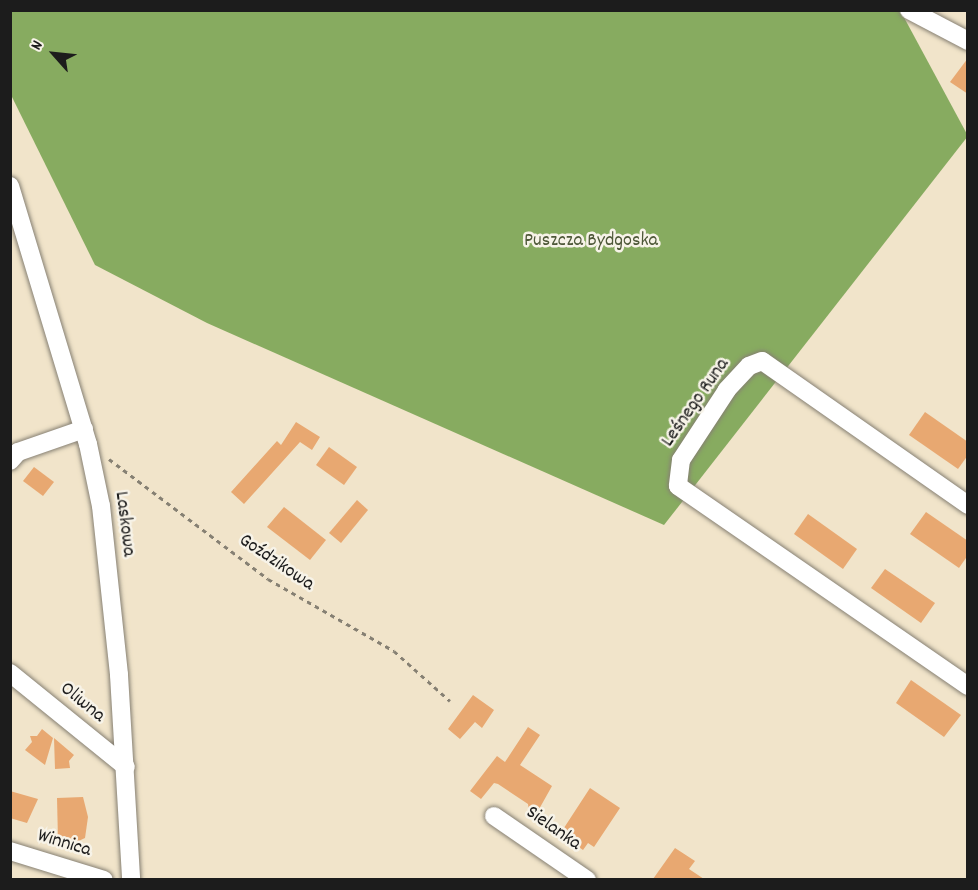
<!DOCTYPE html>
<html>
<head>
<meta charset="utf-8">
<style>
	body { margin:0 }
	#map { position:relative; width:978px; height:890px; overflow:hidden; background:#f1e4ca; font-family:Dekko,sans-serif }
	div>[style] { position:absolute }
	.forest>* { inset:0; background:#87ab60 }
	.building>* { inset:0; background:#e8a871 }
	.path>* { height:3px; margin-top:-1.5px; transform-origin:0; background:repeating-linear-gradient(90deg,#868073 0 4.5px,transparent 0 9px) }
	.roads { filter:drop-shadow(0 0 2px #868073) drop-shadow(0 0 2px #868073) }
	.street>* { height:18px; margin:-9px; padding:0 9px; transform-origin:9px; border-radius:9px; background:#fff }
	span { translate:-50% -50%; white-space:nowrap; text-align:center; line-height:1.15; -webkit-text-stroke:5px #f7f3e8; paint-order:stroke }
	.park-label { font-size:20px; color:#4e5838 }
	.street-label { font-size:20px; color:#1c1c1c }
	.frame { position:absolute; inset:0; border:12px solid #1c1c1c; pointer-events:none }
	.north { position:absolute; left:24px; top:24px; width:60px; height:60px; -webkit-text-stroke:4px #f7f3e8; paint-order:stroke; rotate:297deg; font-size:16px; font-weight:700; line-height:24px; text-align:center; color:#1c1c1c }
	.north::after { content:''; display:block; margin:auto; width:21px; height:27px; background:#1c1c1c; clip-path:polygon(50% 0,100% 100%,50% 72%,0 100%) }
</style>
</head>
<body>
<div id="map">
	<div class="forest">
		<i style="clip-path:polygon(900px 10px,968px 136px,664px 525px,207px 323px,95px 265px,11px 95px,11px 11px)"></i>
	</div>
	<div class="building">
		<i style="clip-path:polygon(968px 58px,968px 94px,950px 82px)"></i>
		<i style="clip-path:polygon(925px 412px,968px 442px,968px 455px,958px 469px,909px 435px)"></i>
		<i style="clip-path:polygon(296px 422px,320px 437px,312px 450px,300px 442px,244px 504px,231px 492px,277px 441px,281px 445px)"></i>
		<i style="clip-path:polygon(329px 447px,357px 467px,344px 485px,316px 465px)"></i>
		<i style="clip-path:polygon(34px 467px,54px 482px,43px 496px,23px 481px)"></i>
		<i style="clip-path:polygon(357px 500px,368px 510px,341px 543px,329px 533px)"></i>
		<i style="clip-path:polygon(284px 507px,326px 540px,310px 560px,267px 527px)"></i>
		<i style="clip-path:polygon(926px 512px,968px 541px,968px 555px,959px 568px,910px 534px)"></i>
		<i style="clip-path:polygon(808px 514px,857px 549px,843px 569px,794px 534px)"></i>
		<i style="clip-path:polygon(885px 569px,935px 603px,921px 623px,871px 588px)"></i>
		<i style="clip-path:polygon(911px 680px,961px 715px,944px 737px,896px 703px)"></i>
		<i style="clip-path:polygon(473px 695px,494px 710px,482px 728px,475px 722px,460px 739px,448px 729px)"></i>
		<i style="clip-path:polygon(528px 727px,540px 735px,520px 765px,552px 786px,538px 811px,529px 811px,528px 804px,498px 784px,494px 783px,481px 799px,470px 791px,497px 756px,505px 762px)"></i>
		<i style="clip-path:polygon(42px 729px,53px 738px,45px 765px,25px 750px,32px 742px,30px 736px,37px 736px)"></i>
		<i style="clip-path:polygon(54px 738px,74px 755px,69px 761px,70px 768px,55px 769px)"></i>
		<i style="clip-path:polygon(590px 788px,620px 808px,594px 847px,588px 843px,583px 850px,560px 834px)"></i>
		<i style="clip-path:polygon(10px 791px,38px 799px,27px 823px,10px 818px)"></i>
		<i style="clip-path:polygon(83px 797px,88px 817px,85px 838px,72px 844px,58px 840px,57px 798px)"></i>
		<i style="clip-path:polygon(675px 848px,695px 861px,689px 869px,704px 879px,653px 879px)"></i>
	</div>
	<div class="path">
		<i style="left:109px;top:459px;width:199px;rotate:37deg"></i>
		<i style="left:268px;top:579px;width:145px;rotate:29.7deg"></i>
		<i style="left:394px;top:651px;width:75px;rotate:41.8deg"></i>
	</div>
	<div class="roads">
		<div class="street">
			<i style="left:909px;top:10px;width:67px;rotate:27.7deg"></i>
			<i style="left:10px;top:186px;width:270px;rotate:73.2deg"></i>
			<i style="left:88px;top:444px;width:63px;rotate:78.2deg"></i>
			<i style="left:101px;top:506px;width:170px;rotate:83.9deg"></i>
			<i style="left:119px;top:675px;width:205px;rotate:86.6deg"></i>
			<i style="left:10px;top:461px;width:12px;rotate:-48deg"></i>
			<i style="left:18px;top:452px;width:70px;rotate:-19.2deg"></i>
			<i style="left:968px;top:505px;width:251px;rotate:-145deg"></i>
			<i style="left:762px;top:361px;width:14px;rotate:159deg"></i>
			<i style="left:749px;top:366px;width:33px;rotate:133deg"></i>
			<i style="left:727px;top:390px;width:84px;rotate:123.3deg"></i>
			<i style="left:681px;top:460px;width:26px;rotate:97deg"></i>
			<i style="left:678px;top:486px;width:352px;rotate:34.6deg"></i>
			<i style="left:10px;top:673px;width:149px;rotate:39deg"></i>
			<i style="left:494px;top:816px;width:113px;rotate:34.5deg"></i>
			<i style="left:10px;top:851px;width:98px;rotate:17.1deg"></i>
		</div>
	</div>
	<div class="park-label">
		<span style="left:591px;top:241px">Puszcza Bydgoska</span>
	</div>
	<div class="street-label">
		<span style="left:696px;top:403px;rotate:-55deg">Leśnego Runa</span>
		<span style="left:124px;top:524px;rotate:83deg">Laskowa</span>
		<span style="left:276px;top:563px;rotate:34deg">Goździkowa</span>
		<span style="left:82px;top:703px;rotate:39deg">Oliwna</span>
		<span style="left:553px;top:829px;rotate:35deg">Sielanka</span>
		<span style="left:64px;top:844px;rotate:17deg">Winnica</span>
	</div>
	<div class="frame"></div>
	<div class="north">N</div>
</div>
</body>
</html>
